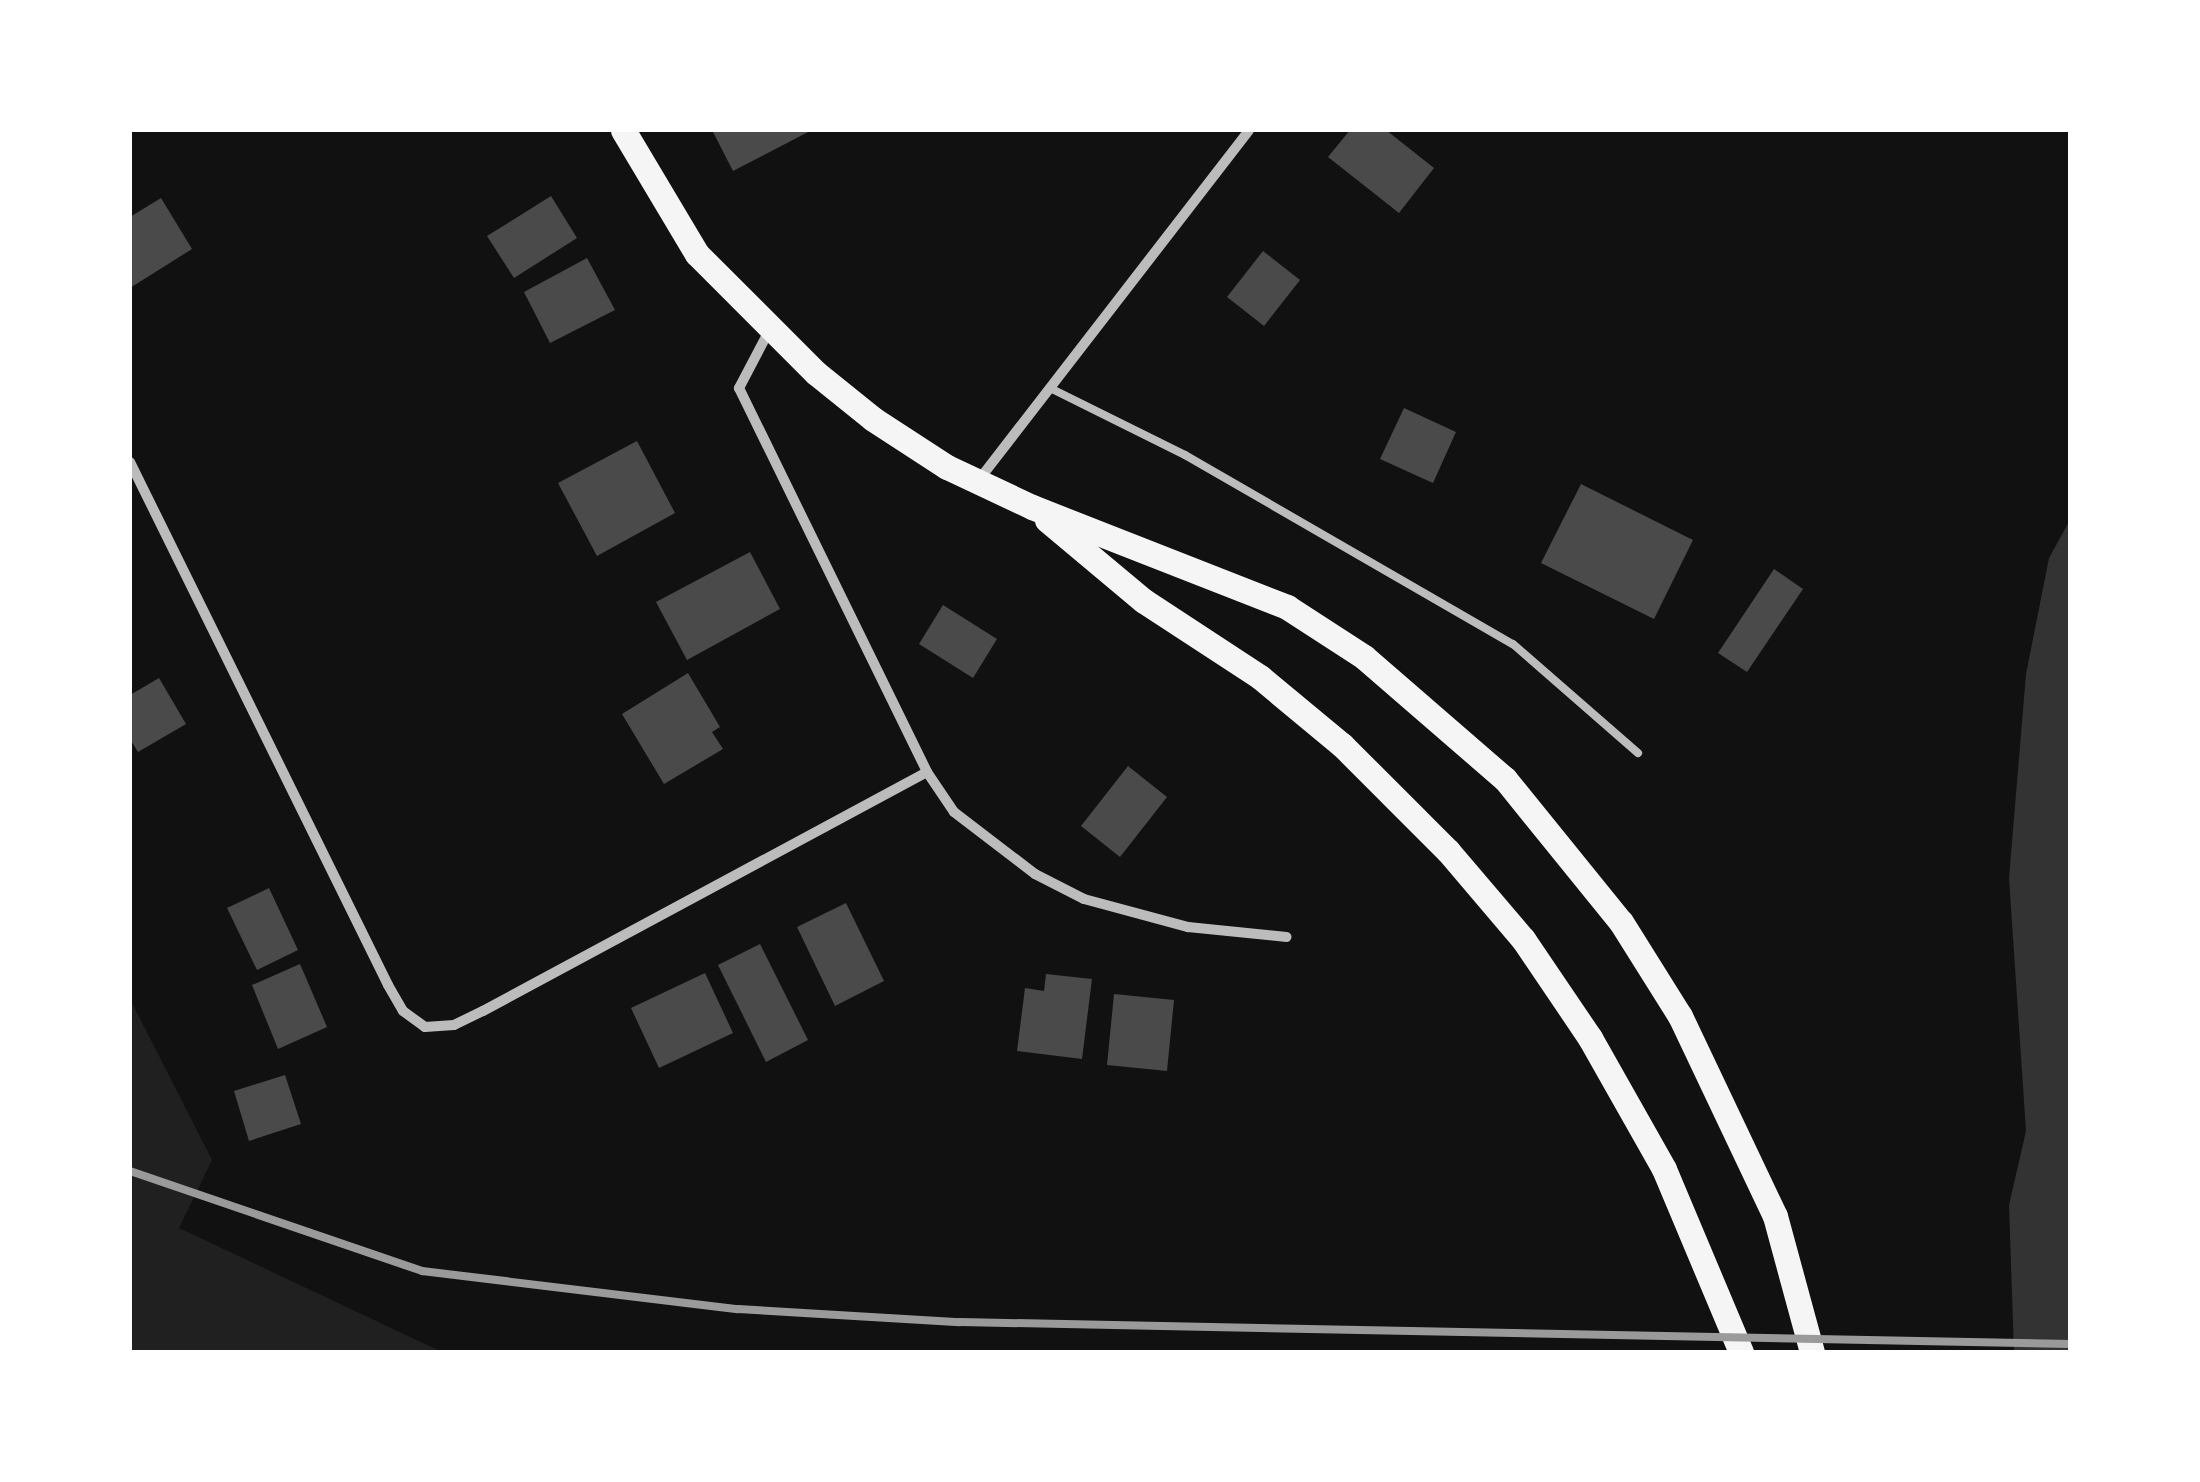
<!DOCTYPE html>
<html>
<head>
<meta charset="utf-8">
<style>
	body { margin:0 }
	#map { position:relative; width:2200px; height:1482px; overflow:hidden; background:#111; font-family:Jost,sans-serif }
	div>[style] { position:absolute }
	.green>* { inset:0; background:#202020 }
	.water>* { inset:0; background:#333 }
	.building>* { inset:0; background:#4a4a4a }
	.service>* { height:8px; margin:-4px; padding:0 4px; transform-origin:4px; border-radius:4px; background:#bcbcbc }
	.minor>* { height:10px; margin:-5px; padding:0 5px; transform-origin:5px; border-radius:5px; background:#bcbcbc }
	.primary>* { height:25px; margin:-12.5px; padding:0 12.5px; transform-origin:12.5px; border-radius:12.5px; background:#f5f5f5 }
	.rail>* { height:8px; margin:-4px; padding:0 4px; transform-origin:4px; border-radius:4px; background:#9a9a9a }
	span { translate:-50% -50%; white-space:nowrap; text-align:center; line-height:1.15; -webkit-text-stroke:10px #fff; paint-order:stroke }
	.frame { position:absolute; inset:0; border:132px solid #fff; pointer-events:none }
</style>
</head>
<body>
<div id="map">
	<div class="green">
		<i style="clip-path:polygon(130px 999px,212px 1160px,179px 1228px,442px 1352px,130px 1352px)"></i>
	</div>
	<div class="water">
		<i style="clip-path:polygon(2070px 520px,2070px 1352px,2014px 1352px,2009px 1205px,2026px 1131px,2009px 878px,2026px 674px,2049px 558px)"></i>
	</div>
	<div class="building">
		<i style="clip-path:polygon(712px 130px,812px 130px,733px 171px)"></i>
		<i style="clip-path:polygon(1350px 130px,1386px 130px,1434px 168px,1399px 213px,1328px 157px)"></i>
		<i style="clip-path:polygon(551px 196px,577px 238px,514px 278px,487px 236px)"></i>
		<i style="clip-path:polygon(161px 198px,192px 249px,130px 288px,130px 217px)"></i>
		<i style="clip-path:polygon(1263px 251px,1300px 280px,1264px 326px,1227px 297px)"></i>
		<i style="clip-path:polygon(587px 258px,615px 310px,550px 343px,524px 292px)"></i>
		<i style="clip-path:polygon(1404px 408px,1456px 432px,1433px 483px,1380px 459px)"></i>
		<i style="clip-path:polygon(637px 441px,675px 513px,597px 556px,558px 483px)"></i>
		<i style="clip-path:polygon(1581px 484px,1693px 540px,1654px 619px,1541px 563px)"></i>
		<i style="clip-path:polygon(750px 552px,780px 609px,687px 660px,656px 602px)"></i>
		<i style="clip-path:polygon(1774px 569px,1803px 589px,1747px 672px,1718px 653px)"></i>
		<i style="clip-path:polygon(943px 605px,997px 639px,973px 678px,919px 644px)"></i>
		<i style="clip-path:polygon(688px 673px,720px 727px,712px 732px,723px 749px,664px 784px,622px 714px)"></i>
		<i style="clip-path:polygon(159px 678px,186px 724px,138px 752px,130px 739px,130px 695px)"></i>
		<i style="clip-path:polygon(1128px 766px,1167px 797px,1120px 857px,1081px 826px)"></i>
		<i style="clip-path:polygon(269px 888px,298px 950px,257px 970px,227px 908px)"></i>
		<i style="clip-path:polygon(846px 903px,884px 981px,835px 1006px,797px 927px)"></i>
		<i style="clip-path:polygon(760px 944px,808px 1040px,766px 1062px,718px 965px)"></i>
		<i style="clip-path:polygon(300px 964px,327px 1027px,278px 1049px,252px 985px)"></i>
		<i style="clip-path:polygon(705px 973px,733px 1033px,659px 1068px,631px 1008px)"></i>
		<i style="clip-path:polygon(1046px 974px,1092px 979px,1082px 1059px,1017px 1051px,1025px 988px,1044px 991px)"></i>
		<i style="clip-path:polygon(1114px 994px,1174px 1000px,1167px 1071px,1107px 1065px)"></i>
		<i style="clip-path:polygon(285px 1075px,301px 1124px,249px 1141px,234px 1091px)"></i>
	</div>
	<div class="service">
		<i style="left:1050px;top:388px;width:151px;rotate:26.4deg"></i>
		<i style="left:1185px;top:455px;width:379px;rotate:30deg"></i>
		<i style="left:1513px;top:644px;width:166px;rotate:41.1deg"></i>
	</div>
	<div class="minor">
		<i style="left:770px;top:329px;width:67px;rotate:117.7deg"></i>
		<i style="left:739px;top:388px;width:428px;rotate:63.9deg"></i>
		<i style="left:927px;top:772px;width:48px;rotate:56deg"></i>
		<i style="left:954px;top:812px;width:102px;rotate:37.4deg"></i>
		<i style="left:1035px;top:874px;width:55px;rotate:27deg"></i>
		<i style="left:1084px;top:899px;width:108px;rotate:15.1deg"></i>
		<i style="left:1188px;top:927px;width:99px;rotate:5.8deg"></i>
		<i style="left:130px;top:462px;width:583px;rotate:63.74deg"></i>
		<i style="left:388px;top:985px;width:30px;rotate:60deg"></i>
		<i style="left:403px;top:1011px;width:27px;rotate:36deg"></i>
		<i style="left:425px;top:1027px;width:29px;rotate:-4deg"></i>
		<i style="left:454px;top:1025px;width:32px;rotate:-26deg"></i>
		<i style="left:483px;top:1011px;width:504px;rotate:-28.29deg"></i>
		<i style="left:978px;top:481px;width:443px;rotate:-52.3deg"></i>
	</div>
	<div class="primary">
		<i style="left:623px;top:130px;width:144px;rotate:59.2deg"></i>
		<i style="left:697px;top:254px;width:168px;rotate:45deg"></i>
		<i style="left:816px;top:373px;width:73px;rotate:38.9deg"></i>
		<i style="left:873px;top:419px;width:88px;rotate:33deg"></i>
		<i style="left:947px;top:467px;width:94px;rotate:25.2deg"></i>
		<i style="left:1032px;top:507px;width:274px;rotate:21.4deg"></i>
		<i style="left:1287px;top:607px;width:92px;rotate:33deg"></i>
		<i style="left:1364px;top:657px;width:186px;rotate:40.9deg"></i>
		<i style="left:1505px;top:779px;width:184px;rotate:51deg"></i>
		<i style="left:1621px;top:922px;width:111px;rotate:57.9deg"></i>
		<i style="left:1680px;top:1016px;width:221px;rotate:64.6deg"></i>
		<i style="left:1775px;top:1216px;width:141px;rotate:74.8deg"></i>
		<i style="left:1047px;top:520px;width:126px;rotate:39.9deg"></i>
		<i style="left:1144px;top:601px;width:139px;rotate:33.2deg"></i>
		<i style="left:1260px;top:677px;width:107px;rotate:39.7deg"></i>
		<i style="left:1342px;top:745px;width:150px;rotate:45deg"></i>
		<i style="left:1448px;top:851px;width:116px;rotate:49.6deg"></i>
		<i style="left:1523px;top:939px;width:120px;rotate:55.9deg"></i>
		<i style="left:1590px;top:1038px;width:150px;rotate:60.5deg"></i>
		<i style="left:1664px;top:1169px;width:199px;rotate:67.2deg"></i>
	</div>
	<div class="rail">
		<i style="left:130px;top:1171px;width:309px;rotate:18.9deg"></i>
		<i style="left:422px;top:1271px;width:318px;rotate:6.9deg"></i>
		<i style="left:738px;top:1309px;width:222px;rotate:3.4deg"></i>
		<i style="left:960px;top:1322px;width:1110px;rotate:1.14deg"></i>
	</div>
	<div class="frame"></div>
</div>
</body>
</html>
